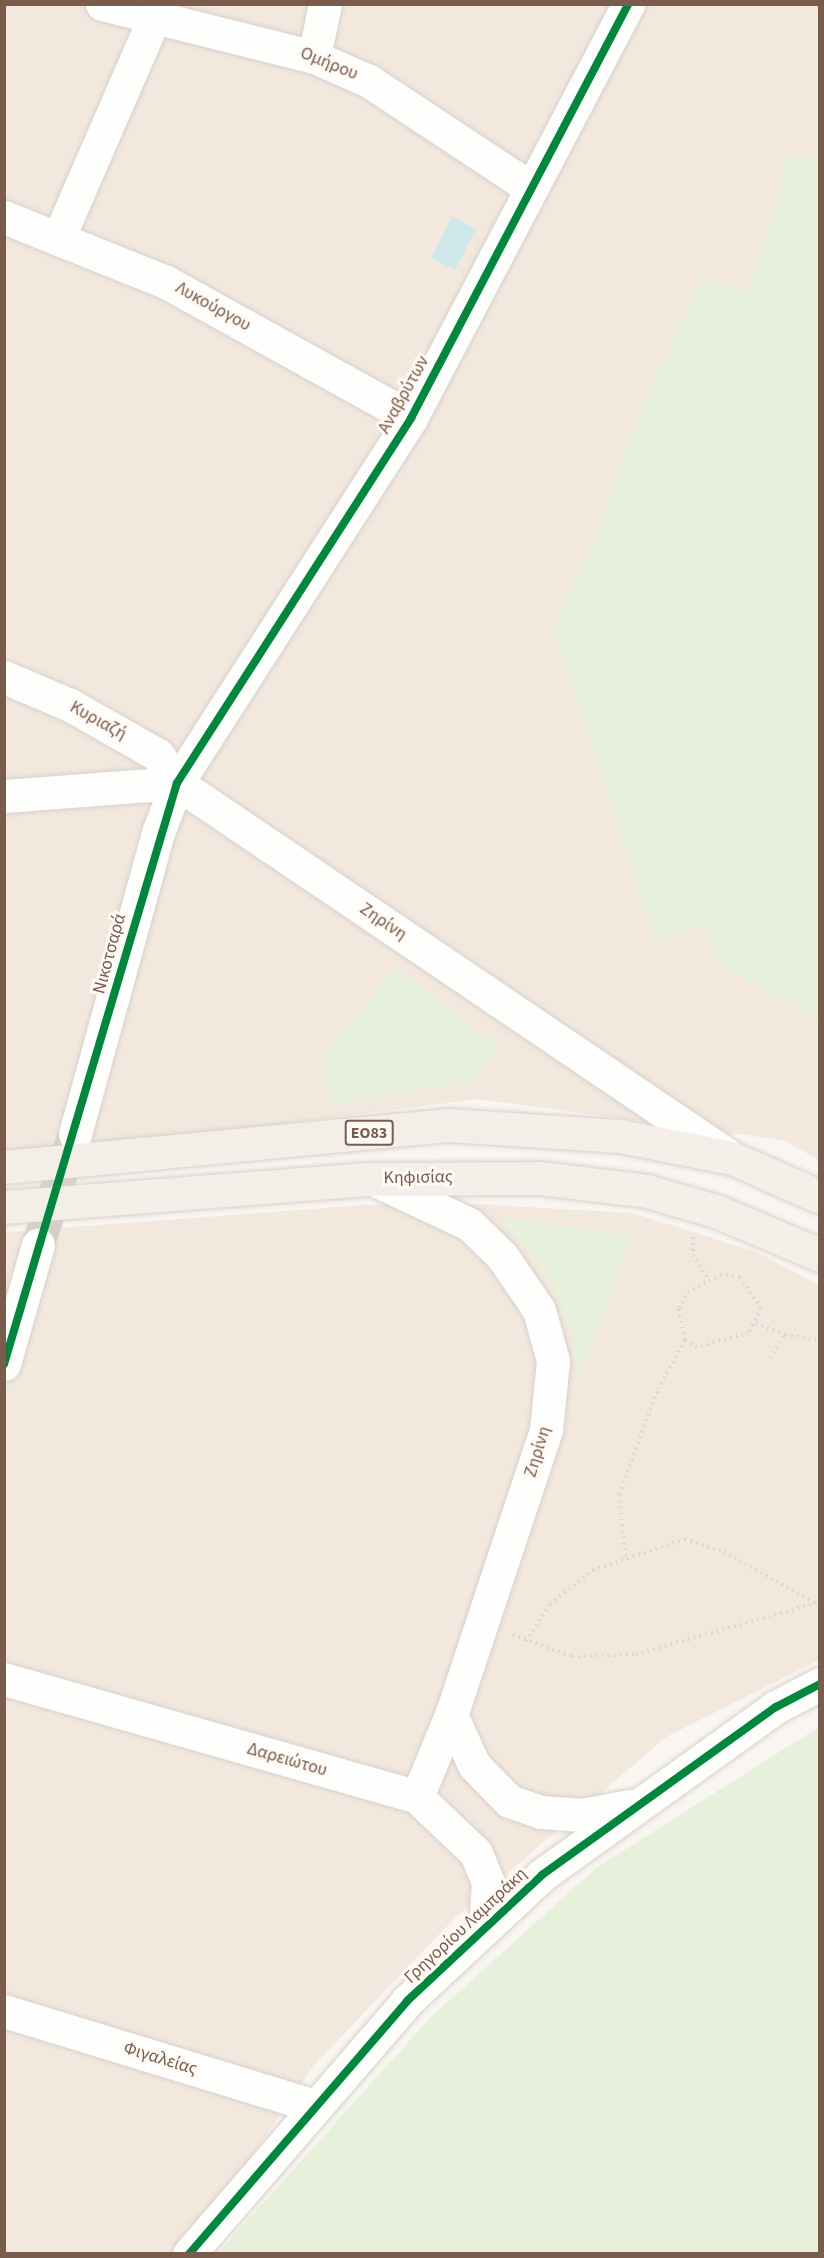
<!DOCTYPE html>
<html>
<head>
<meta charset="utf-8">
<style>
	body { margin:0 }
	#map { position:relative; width:824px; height:2258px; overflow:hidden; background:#f9f5f0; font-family:"Source Sans 3",sans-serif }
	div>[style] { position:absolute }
	.residential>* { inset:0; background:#f2e8de }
	.green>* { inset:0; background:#e7f0db }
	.water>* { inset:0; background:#d0e8ea }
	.minor-tunnel>* { height:33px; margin-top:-16.5px; transform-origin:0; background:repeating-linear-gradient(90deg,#d9cfc7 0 33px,transparent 0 49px) }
	.path>* { height:4px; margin-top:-2px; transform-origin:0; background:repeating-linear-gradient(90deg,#dcd5d0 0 1.5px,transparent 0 6px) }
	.roads { filter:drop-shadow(0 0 2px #d7d1cb) drop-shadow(0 0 2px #d7d1cb) }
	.minor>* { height:33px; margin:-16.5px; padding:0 16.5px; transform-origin:16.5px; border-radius:16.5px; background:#fefefd }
	.major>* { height:33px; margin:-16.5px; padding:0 16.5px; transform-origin:16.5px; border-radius:16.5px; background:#f3eee8 }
	.cycleway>* { height:8px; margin:-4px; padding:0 4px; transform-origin:4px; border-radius:4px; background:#00873e }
	span { translate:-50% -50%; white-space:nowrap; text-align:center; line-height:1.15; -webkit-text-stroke:6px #fffaf3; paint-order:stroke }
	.shield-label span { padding:2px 4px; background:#fffaf3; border:2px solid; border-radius:4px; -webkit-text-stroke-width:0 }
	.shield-label { font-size:16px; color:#7a5c4d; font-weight:700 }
	.street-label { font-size:18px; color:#7a5c4d }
	.frame { position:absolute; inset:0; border:6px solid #7a5c4d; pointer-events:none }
</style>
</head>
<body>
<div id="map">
	<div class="residential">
		<i style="clip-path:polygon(5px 5px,819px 5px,819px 160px,789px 153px,748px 293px,703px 277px,572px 589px,654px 939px,708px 923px,718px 964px,819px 1020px,819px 1160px,783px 1140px,479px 1099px,176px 1137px,5px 1152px)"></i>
		<i style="clip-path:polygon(474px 1204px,633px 1213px,757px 1252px,819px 1285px,819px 1660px,666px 1737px,456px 1917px,315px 2064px,233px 2183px,173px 2253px,5px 2254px,5px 1232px,365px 1205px)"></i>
	</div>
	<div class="green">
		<i style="clip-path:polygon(789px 153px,820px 160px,819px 1020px,718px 964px,708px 923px,654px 940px,553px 627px,601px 522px,645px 400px,702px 277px,748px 292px)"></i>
		<i style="clip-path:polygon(396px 968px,499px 1047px,474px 1081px,330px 1105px,323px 1052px)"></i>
		<i style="clip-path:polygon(500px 1217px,631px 1236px,577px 1386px,573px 1339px,551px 1280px)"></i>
		<i style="clip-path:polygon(819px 1727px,819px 2253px,218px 2253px,431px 2017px,596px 1868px)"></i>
	</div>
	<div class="water">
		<i style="clip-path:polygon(452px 216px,476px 229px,455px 270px,431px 258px)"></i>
	</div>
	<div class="minor-tunnel">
		<i style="left:38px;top:1245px;width:116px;rotate:-71.9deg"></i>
	</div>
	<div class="path">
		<i style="left:693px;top:1237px;width:18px;rotate:90deg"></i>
		<i style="left:693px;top:1255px;width:30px;rotate:57deg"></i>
		<i style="left:720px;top:1275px;width:20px;rotate:6deg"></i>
		<i style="left:740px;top:1277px;width:37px;rotate:56deg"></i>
		<i style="left:761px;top:1308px;width:28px;rotate:116deg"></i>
		<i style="left:749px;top:1333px;width:54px;rotate:164.9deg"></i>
		<i style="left:697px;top:1347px;width:14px;rotate:-150deg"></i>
		<i style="left:685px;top:1340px;width:33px;rotate:-101deg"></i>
		<i style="left:679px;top:1308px;width:18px;rotate:-61deg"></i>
		<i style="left:688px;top:1292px;width:36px;rotate:-28deg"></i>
		<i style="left:756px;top:1323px;width:31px;rotate:22deg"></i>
		<i style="left:770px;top:1358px;width:27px;rotate:-57deg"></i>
		<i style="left:785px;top:1335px;width:35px;rotate:8deg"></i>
		<i style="left:625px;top:1556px;width:62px;rotate:-95.5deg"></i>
		<i style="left:619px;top:1494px;width:112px;rotate:-69.6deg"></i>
		<i style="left:658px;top:1389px;width:56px;rotate:-61.1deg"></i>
		<i style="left:513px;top:1635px;width:63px;rotate:19.6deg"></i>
		<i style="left:572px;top:1656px;width:64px;rotate:-1.8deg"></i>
		<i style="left:636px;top:1654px;width:191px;rotate:-15.8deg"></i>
		<i style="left:526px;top:1641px;width:44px;rotate:-57deg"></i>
		<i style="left:550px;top:1604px;width:55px;rotate:-38.3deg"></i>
		<i style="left:593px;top:1570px;width:97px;rotate:-18.6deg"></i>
		<i style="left:685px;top:1539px;width:41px;rotate:18.4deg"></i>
		<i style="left:724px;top:1552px;width:104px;rotate:29.3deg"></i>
	</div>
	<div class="roads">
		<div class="minor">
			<i style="left:102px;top:4px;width:219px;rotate:14deg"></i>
			<i style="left:314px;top:57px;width:60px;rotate:23.6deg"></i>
			<i style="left:369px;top:81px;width:192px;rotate:33.5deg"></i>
			<i style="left:314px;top:57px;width:54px;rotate:-78.3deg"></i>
			<i style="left:4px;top:217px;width:175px;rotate:21.9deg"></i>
			<i style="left:166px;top:282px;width:280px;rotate:29deg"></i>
			<i style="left:58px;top:239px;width:243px;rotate:-66.5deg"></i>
			<i style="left:4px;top:677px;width:72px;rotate:23deg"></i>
			<i style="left:70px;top:705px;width:101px;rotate:29.6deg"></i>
			<i style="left:158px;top:755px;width:34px;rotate:56deg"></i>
			<i style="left:4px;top:796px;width:173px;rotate:-4.3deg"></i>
			<i style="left:177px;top:783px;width:670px;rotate:34.05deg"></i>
			<i style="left:75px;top:1134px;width:315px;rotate:-74.6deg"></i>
			<i style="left:159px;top:830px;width:50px;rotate:-69deg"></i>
			<i style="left:177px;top:783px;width:434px;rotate:-57.3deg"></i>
			<i style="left:411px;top:418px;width:467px;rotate:-62.3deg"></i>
			<i style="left:373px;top:1179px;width:106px;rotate:25.1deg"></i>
			<i style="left:469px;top:1224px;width:46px;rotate:44.1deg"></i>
			<i style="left:502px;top:1256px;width:65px;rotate:55.6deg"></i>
			<i style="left:539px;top:1310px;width:53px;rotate:74.6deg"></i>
			<i style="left:553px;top:1361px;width:69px;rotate:95.8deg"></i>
			<i style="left:546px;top:1430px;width:300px;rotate:108.4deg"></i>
			<i style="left:451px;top:1715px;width:89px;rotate:112.5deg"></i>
			<i style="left:4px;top:1364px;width:124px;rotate:-74.1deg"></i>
			<i style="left:4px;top:1679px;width:430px;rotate:15.9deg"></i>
			<i style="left:417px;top:1797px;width:81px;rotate:43.5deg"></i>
			<i style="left:476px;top:1853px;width:31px;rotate:68deg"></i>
			<i style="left:488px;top:1882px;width:46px;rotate:93.7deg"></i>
			<i style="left:451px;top:1715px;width:55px;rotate:65.3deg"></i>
			<i style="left:474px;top:1765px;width:50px;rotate:45.8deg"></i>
			<i style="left:509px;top:1801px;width:34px;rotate:19deg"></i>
			<i style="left:541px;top:1812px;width:41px;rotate:4.2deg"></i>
			<i style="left:582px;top:1815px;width:49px;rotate:-10.6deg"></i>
			<i style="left:4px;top:2011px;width:325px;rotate:17deg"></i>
			<i style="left:189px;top:2254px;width:334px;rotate:-49.2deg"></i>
			<i style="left:407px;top:2001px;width:185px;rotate:-43deg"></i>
			<i style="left:542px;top:1875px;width:288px;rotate:-35.7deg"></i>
			<i style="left:776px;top:1707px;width:50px;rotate:-27.6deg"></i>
		</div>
		<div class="major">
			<i style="left:4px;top:1167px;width:447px;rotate:-5.4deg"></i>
			<i style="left:449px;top:1125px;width:171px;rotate:3.7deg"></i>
			<i style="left:620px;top:1136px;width:114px;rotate:11.1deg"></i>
			<i style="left:732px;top:1158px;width:96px;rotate:23.9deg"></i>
			<i style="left:4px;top:1207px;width:368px;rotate:-4.4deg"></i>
			<i style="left:371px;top:1179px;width:169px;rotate:-0.3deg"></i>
			<i style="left:540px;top:1178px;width:108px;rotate:6.9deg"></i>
			<i style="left:647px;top:1191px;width:72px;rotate:16.2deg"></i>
			<i style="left:716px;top:1211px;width:113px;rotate:22.9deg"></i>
		</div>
	</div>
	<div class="cycleway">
		<i style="left:4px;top:1364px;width:606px;rotate:-73.42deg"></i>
		<i style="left:177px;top:783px;width:434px;rotate:-57.3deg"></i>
		<i style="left:411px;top:418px;width:467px;rotate:-62.3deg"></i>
		<i style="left:189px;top:2254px;width:334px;rotate:-49.2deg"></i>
		<i style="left:407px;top:2001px;width:185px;rotate:-43deg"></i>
		<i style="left:542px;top:1875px;width:288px;rotate:-35.7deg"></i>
		<i style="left:776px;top:1707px;width:50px;rotate:-27.6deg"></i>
	</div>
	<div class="shield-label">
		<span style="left:369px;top:1133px">ΕΟ83</span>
	</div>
	<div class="street-label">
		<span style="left:329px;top:64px;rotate:22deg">Ομήρου</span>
		<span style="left:213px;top:307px;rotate:29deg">Λυκούργου</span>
		<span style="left:404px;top:395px;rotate:-61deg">Αναβρύτων</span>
		<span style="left:98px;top:721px;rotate:29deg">Κυριαζή</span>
		<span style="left:383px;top:922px;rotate:34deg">Ζηρίνη</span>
		<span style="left:110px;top:954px;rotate:-75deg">Νικοτσαρά</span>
		<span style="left:418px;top:1178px;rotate:-1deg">Κηφισίας</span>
		<span style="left:538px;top:1452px;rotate:-73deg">Ζηρίνη</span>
		<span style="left:287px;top:1760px;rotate:16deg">Δαρειώτου</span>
		<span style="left:466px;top:1926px;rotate:-43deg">Γρηγορίου Λαμπράκη</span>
		<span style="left:160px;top:2059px;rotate:17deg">Φιγαλείας</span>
	</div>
	<div class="frame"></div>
</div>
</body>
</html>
